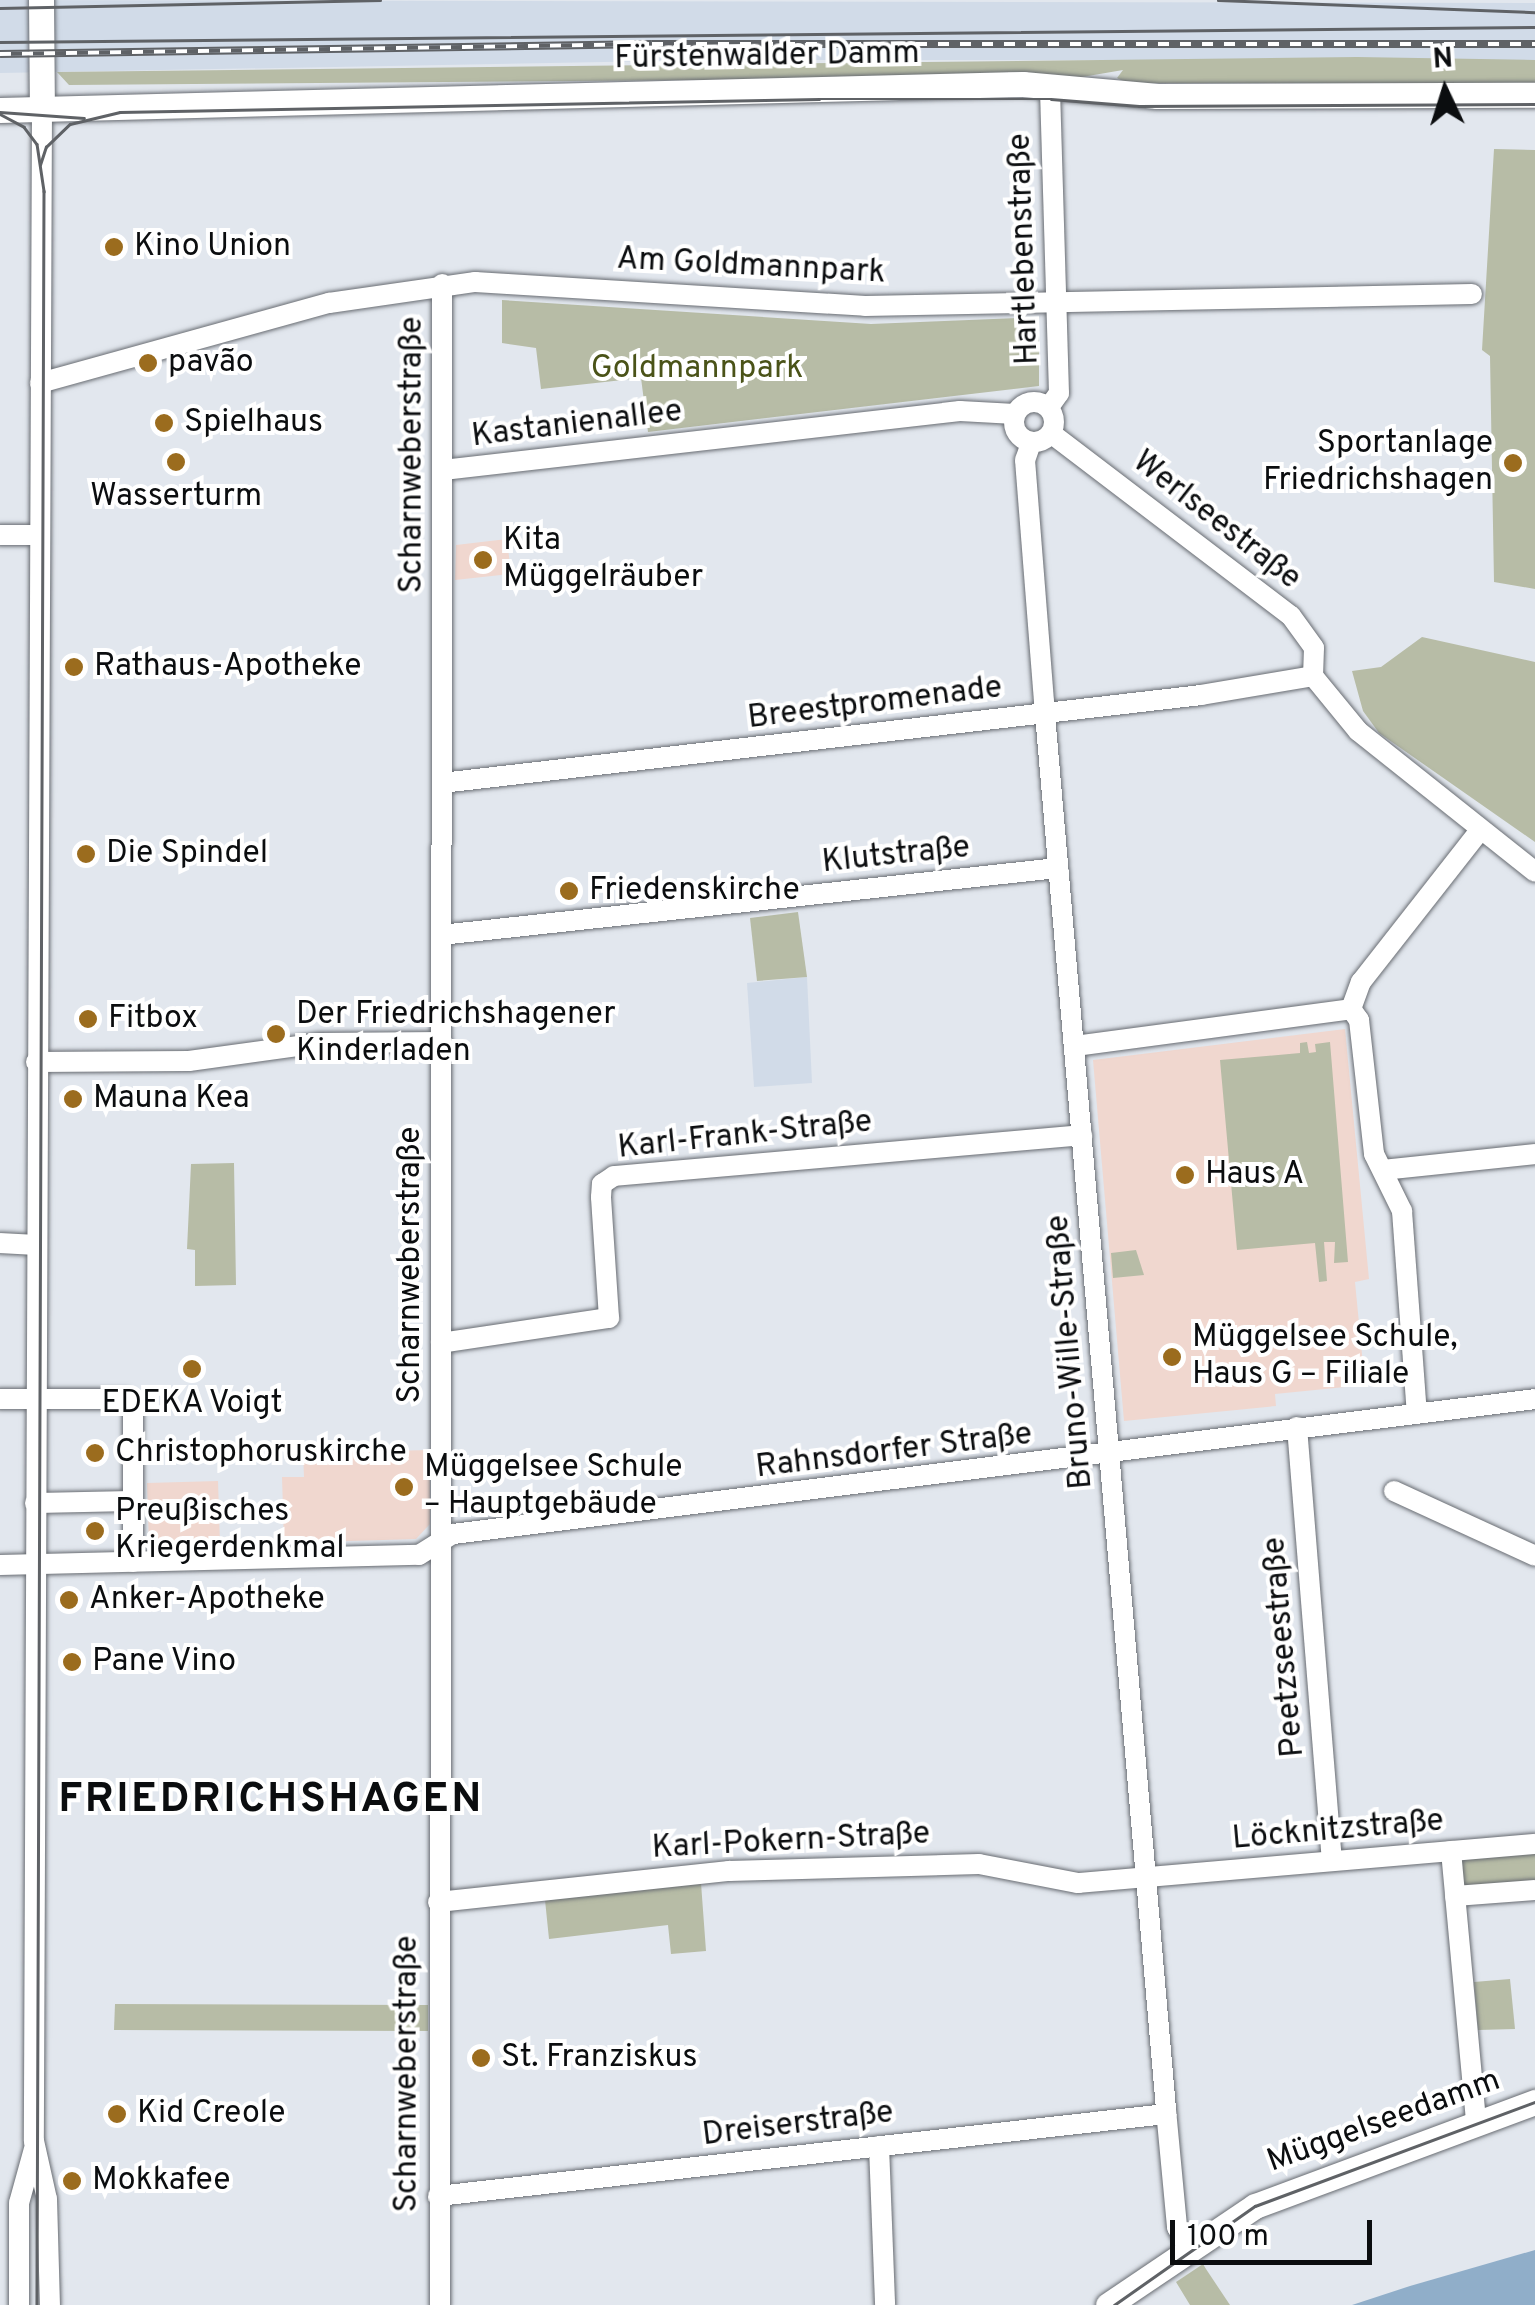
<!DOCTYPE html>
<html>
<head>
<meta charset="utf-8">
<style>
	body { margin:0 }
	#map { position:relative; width:1535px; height:2305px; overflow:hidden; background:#e2e7ee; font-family:Overpass,sans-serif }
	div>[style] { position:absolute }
	.built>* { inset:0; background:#d1dbe8 }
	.education>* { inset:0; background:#f0d7cf }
	.green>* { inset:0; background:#b7bca6 }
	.water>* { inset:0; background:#90aec9 }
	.roads { filter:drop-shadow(0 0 2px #686c72) drop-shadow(0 0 2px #686c72) }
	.minor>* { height:20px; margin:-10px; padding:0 10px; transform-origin:10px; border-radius:10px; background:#fff }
	.minor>.ring { margin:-10px; padding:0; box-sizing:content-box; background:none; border:20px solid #fff; border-radius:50% }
	.major>* { height:25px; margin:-12.5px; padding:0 12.5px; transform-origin:12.5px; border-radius:12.5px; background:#fff }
	.tram>* { height:2.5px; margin:-1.25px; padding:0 1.25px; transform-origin:1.25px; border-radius:1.25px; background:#5f6266 }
	.rail>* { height:8px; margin-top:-4px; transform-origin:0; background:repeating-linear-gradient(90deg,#fff 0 11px,#5f6266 0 22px); box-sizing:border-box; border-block:2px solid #5f6266 }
	.dots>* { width:28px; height:28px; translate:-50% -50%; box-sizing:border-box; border:5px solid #fff; border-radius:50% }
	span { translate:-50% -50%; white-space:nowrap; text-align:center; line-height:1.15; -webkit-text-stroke:8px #fff; paint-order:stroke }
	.street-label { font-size:32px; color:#0b0d0f }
	.poi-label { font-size:32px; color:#0b0d0f }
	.left { translate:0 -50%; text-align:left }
	.right { translate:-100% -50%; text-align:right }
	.park-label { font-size:32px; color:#4a5318 }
	.district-label { font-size:42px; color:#0b0d0f; font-weight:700; letter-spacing:2.5px }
	.north { position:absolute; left:1395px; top:40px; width:100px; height:100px; -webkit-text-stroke:8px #fff; paint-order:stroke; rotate:356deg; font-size:28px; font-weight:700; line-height:40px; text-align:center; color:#0b0d0f }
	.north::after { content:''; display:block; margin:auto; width:35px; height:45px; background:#0b0d0f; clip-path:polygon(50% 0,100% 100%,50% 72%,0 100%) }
	.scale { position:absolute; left:1170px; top:2220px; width:202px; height:45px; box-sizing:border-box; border:5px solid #0b0d0f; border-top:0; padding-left:12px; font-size:30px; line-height:35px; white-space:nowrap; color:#0b0d0f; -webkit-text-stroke:8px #fff; paint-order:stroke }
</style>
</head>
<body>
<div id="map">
	<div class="built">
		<i style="clip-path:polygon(0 0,1535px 3px,1535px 60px,715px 60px,0 73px)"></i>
		<i style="clip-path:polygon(807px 977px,812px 1083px,754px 1087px,747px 983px)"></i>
	</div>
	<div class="education">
		<i style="clip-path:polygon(507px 539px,511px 574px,455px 580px,456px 545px)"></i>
		<i style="clip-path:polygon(1345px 1029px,1369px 1279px,1355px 1282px,1365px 1385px,1275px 1394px,1276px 1406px,1124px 1421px,1093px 1060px)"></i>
		<i style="clip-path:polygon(430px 1450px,430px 1524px,416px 1539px,284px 1543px,282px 1477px,304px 1477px,303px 1453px)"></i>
		<i style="clip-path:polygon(218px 1481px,220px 1545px,149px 1546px,147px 1483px)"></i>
	</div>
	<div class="green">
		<i style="clip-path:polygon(1357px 57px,1535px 60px,1535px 83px,1127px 83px,1117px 78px,1123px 70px,1082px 77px,69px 85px,57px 72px)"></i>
		<i style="clip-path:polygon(1494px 149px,1535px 150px,1535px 589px,1494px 582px,1490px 356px,1482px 350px)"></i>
		<i style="clip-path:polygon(502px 300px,871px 324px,1039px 317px,1039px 386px,648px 432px,641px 378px,541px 389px,536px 348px,502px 343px)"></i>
		<i style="clip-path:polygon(1422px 637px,1535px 662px,1535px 842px,1379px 733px,1363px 711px,1352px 671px,1381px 667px)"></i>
		<i style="clip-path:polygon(798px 912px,807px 977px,757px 981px,750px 918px)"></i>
		<i style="clip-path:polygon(1307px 1042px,1309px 1053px,1316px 1052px,1315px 1044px,1330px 1042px,1348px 1262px,1334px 1263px,1335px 1242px,1324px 1242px,1327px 1281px,1319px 1282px,1315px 1243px,1237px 1250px,1220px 1060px,1300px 1053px,1300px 1043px)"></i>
		<i style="clip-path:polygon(234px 1163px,236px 1285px,195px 1286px,195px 1250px,187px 1249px,191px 1164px)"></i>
		<i style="clip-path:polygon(1136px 1250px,1144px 1275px,1113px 1278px,1111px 1253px)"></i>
		<i style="clip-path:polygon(1535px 1849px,1535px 1885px,1464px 1888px,1460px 1860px)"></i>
		<i style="clip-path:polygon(701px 1883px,706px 1951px,671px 1954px,668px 1925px,549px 1939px,545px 1900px)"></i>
		<i style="clip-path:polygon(1510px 1979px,1515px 2029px,1478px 2030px,1474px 1982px)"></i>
		<i style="clip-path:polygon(115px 2004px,428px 2005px,428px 2031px,114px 2030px)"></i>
		<i style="clip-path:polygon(1203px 2264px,1206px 2269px,1230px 2305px,1190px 2305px,1176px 2282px)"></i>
	</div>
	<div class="water">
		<i style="clip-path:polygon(1535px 2250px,1535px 2305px,1352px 2305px,1410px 2286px)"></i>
	</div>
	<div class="roads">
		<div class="minor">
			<i style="left:42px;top:107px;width:2034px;rotate:90.23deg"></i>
			<i style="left:34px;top:2141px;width:59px;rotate:77.4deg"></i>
			<i style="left:47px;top:2199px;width:106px;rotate:88.4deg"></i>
			<i style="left:40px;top:383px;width:300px;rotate:-15.5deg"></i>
			<i style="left:329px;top:303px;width:148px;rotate:-8.2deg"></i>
			<i style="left:475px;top:282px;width:391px;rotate:3.5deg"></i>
			<i style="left:865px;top:306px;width:607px;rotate:-1.13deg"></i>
			<i class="ring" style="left:1014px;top:402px;width:20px;height:20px"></i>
			<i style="left:1049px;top:407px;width:17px;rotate:-54deg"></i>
			<i style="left:1059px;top:393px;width:308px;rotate:-91.7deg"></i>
			<i style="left:1052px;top:434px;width:300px;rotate:37.3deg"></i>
			<i style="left:1291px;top:616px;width:39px;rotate:54deg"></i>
			<i style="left:1314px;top:648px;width:28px;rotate:92deg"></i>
			<i style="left:1313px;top:676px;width:71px;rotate:50.7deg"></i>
			<i style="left:1358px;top:731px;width:226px;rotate:38.5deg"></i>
			<i style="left:1031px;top:443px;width:18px;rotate:109deg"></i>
			<i style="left:1025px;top:460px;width:244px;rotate:85.5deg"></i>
			<i style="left:1044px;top:703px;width:1412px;rotate:85.04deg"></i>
			<i style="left:1166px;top:2110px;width:118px;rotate:84.6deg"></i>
			<i style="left:1177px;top:2227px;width:28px;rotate:63deg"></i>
			<i style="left:443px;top:470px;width:520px;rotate:-6.51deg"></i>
			<i style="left:960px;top:411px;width:55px;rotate:3.1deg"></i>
			<i style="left:0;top:535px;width:39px"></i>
			<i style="left:442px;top:783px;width:764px;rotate:-6.61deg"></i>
			<i style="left:1201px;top:695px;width:114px;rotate:-9.6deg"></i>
			<i style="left:441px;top:935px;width:621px;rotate:-6.2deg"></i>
			<i style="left:1351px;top:1009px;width:14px;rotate:54deg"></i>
			<i style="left:1359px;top:1020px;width:135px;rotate:83.6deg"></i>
			<i style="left:1374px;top:1154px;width:64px;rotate:63.8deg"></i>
			<i style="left:1402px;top:1211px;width:203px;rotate:85.8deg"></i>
			<i style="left:1075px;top:1046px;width:278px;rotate:-7.6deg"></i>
			<i style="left:1351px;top:1009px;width:29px;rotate:-70deg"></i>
			<i style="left:1361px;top:982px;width:193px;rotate:-51.9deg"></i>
			<i style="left:36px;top:1062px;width:153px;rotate:-0.4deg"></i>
			<i style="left:189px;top:1061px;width:133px;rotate:-7.8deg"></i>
			<i style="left:321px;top:1043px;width:121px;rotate:-0.5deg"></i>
			<i style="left:1383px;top:1170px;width:153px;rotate:-6deg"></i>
			<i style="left:0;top:1243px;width:36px;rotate:3deg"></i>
			<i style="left:441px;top:1343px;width:170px;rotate:-8.5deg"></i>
			<i style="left:609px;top:1318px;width:121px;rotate:-93.8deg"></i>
			<i style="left:601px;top:1197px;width:13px;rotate:-86deg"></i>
			<i style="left:602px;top:1184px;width:14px;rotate:-34deg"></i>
			<i style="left:614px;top:1176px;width:470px;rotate:-5deg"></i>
			<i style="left:0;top:1399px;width:125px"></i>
			<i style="left:125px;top:1399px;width:14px;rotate:54deg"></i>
			<i style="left:133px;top:1410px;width:152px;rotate:90deg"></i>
			<i style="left:1297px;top:1427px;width:435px;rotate:85.4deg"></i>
			<i style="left:1394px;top:1491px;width:155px;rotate:24.7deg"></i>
			<i style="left:35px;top:1503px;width:98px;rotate:-1.2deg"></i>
			<i style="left:0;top:1565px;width:419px;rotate:-1.4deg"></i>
			<i style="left:419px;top:1555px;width:40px;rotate:-32deg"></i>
			<i style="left:453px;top:1534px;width:1090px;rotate:-7.11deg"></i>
			<i style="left:1451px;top:1851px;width:270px;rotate:84.7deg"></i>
			<i style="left:1455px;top:1896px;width:80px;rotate:-4.3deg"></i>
			<i style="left:438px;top:1902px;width:293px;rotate:-6.1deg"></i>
			<i style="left:729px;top:1871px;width:250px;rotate:-1.6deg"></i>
			<i style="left:979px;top:1864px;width:101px;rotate:10.9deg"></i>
			<i style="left:1078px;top:1883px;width:459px;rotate:-4.9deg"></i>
			<i style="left:879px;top:2146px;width:159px;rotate:87.8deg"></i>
			<i style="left:438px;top:2196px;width:733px;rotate:-6.43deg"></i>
			<i style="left:19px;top:2305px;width:102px;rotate:-90deg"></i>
			<i style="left:19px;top:2203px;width:56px;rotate:-74.5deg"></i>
			<i style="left:440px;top:2305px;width:2021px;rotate:-89.94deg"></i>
		</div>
		<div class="major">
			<i style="left:41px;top:0;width:107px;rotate:89.5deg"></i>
			<i style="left:0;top:110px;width:1023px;rotate:-1.46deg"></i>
			<i style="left:1023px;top:84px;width:135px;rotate:5.1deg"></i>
			<i style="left:1157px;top:96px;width:378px;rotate:-0.2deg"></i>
			<i style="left:1108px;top:2305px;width:177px;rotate:-34deg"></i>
			<i style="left:1255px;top:2206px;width:299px;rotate:-20.4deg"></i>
		</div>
	</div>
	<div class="tram">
		<i style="left:1218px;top:0;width:317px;rotate:2.2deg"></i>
		<i style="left:0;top:8px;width:380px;rotate:-1.2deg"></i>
		<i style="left:0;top:42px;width:1535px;rotate:-0.56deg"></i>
		<i style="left:0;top:112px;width:84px;rotate:4.1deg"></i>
		<i style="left:0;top:114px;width:27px;rotate:28deg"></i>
		<i style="left:24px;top:127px;width:21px;rotate:53deg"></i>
		<i style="left:37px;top:144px;width:48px;rotate:81.5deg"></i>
		<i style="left:44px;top:191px;width:2114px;rotate:90.19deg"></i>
		<i style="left:40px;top:165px;width:19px;rotate:-72deg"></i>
		<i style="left:46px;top:147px;width:33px;rotate:-44deg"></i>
		<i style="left:70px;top:124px;width:51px;rotate:-13.5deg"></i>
		<i style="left:120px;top:112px;width:699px;rotate:-1.07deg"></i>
		<i style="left:819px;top:99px;width:232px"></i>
		<i style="left:1051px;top:99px;width:88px;rotate:4.5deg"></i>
		<i style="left:1139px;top:106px;width:396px;rotate:-0.3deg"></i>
		<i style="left:1114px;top:2305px;width:172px;rotate:-35.1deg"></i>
		<i style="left:1255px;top:2206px;width:299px;rotate:-20.4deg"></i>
	</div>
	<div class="rail">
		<i style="left:0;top:54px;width:652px;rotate:-0.88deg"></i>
		<i style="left:652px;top:44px;width:883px"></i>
	</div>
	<div class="dots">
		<i style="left:114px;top:247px;background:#9b6c1e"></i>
		<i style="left:148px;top:363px;background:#9b6c1e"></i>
		<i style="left:164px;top:423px;background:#9b6c1e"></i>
		<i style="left:176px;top:462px;background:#9b6c1e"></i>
		<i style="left:1513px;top:463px;background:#9b6c1e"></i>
		<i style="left:483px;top:560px;background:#9b6c1e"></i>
		<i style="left:74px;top:667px;background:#9b6c1e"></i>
		<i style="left:86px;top:854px;background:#9b6c1e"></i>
		<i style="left:569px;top:891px;background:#9b6c1e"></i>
		<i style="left:88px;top:1019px;background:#9b6c1e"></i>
		<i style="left:276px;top:1034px;background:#9b6c1e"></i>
		<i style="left:73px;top:1099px;background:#9b6c1e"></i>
		<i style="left:1185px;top:1175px;background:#9b6c1e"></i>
		<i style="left:1172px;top:1357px;background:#9b6c1e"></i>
		<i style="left:192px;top:1369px;background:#9b6c1e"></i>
		<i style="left:95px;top:1453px;background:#9b6c1e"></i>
		<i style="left:404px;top:1487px;background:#9b6c1e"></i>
		<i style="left:95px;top:1531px;background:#9b6c1e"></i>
		<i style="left:69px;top:1600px;background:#9b6c1e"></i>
		<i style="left:72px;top:1662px;background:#9b6c1e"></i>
		<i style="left:481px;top:2058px;background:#9b6c1e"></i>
		<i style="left:117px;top:2114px;background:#9b6c1e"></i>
		<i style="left:72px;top:2181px;background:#9b6c1e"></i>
	</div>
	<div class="street-label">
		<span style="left:767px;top:57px;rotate:-1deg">Fürstenwalder Damm</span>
		<span style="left:1025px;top:249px;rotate:-92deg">Hartlebenstraße</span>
		<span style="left:751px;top:267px;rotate:3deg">Am Goldmannpark</span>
		<span style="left:577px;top:425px;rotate:-7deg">Kastanienallee</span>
		<span style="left:413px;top:455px;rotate:-90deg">Scharnweberstraße</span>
		<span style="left:1216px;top:521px;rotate:38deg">Werlseestraße</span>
		<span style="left:875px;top:704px;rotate:-7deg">Breestpromenade</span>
		<span style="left:896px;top:856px;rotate:-6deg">Klutstraße</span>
		<span style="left:745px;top:1136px;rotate:-6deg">Karl-Frank-Straße</span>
		<span style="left:411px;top:1265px;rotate:-90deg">Scharnweberstraße</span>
		<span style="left:1071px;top:1352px;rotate:-95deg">Bruno-Wille-Straße</span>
		<span style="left:894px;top:1452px;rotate:-7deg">Rahnsdorfer Straße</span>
		<span style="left:1285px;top:1647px;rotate:-95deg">Peetzseestraße</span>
		<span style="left:1338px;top:1831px;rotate:-5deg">Löcknitzstraße</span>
		<span style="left:791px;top:1842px;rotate:-3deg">Karl-Pokern-Straße</span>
		<span style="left:408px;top:2074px;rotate:-90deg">Scharnweberstraße</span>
		<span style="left:1384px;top:2122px;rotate:-20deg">Müggelseedamm</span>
		<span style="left:798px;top:2125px;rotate:-7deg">Dreiserstraße</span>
	</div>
	<div class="poi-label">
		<span class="left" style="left:134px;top:247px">Kino Union</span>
		<span class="left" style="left:168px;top:363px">pavão</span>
		<span class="left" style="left:184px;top:423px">Spielhaus</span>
		<span class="right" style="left:1493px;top:463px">Sportanlage<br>Friedrichshagen</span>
		<span style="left:176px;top:497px">Wasserturm</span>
		<span class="left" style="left:503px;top:560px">Kita<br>Müggelräuber</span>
		<span class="left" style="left:94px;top:667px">Rathaus-Apotheke</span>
		<span class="left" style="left:106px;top:854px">Die Spindel</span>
		<span class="left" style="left:589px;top:891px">Friedenskirche</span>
		<span class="left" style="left:296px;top:1034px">Der Friedrichshagener<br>Kinderladen</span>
		<span class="left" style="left:108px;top:1019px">Fitbox</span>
		<span class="left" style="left:93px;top:1099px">Mauna Kea</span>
		<span class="left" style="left:1205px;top:1175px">Haus A</span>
		<span class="left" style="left:1192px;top:1357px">Müggelsee Schule,<br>Haus G – Filiale</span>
		<span style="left:192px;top:1404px">EDEKA Voigt</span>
		<span class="left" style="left:115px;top:1453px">Christophoruskirche</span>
		<span class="left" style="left:424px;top:1487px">Müggelsee Schule<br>– Hauptgebäude</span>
		<span class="left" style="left:115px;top:1531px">Preußisches<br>Kriegerdenkmal</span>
		<span class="left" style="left:89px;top:1600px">Anker-Apotheke</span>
		<span class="left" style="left:92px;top:1662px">Pane Vino</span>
		<span class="left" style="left:501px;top:2058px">St. Franziskus</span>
		<span class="left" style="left:137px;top:2114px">Kid Creole</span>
		<span class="left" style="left:92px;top:2181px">Mokkafee</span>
	</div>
	<div class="park-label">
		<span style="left:697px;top:369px">Goldmannpark</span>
	</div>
	<div class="district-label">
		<span style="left:271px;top:1801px">FRIEDRICHSHAGEN</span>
	</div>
	<div class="north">N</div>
	<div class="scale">100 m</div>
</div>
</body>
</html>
